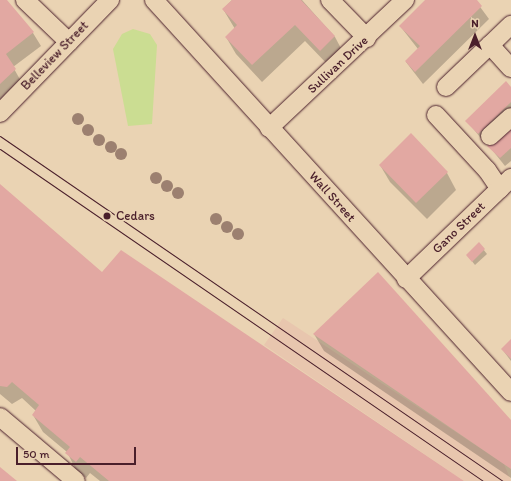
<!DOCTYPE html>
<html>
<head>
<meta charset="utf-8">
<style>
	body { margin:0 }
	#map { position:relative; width:511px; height:481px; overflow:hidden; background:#ead3b3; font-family:Itim,sans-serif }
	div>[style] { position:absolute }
	.built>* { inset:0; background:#e8c6ae }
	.green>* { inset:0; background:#cbdd92 }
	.shadow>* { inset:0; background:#0003 }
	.building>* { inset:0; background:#e2a8a2 }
	.roads { filter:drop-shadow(0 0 1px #4a1f2b) drop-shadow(0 0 1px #4a1f2b) }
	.minor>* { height:18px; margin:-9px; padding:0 9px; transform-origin:9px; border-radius:9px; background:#ead3b3 }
	.tram>* { height:1px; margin:-0.5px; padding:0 0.5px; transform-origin:0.5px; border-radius:0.5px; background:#4a1f2b }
	.trees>* { width:12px; height:12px; margin:-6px; border-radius:50%; background:#9c8070 }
	.dots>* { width:11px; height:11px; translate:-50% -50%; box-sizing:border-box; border:2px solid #ead3b3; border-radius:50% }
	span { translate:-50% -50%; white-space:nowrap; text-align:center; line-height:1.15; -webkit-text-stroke:4px #ead3b3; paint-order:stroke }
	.street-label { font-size:13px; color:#4a1f2b }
	.poi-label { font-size:13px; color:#4a1f2b }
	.left { translate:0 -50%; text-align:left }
	.north { position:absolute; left:455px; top:16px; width:40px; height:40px; -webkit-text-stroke:3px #ead3b3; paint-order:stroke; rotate:0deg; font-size:11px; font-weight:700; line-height:16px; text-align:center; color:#4a1f2b }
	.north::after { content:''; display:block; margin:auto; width:14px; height:18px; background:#4a1f2b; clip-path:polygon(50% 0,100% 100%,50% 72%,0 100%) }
	.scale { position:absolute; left:16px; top:447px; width:120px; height:18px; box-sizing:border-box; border:2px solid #4a1f2b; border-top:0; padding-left:5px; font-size:12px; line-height:14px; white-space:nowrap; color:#4a1f2b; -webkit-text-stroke:3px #ead3b3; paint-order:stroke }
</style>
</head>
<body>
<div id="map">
	<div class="built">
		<i style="clip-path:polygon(283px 318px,504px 464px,511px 481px,464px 481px,264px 345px)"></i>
	</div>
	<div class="green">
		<i style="clip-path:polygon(133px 29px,150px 34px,157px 45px,152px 124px,128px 126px,113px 49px,122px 34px)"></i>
	</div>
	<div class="shadow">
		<i style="clip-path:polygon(0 0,33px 33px,41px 46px,13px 67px,22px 83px,0 105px)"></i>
		<i style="clip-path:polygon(232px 0,302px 0,335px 37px,344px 54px,330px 67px,305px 41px,262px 82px,236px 54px,226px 37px,235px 29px,223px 9px)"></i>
		<i style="clip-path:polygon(426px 0,475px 0,489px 19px,423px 84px,406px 62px,418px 49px,400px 26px)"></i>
		<i style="clip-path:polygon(511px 88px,511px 116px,484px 142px,467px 121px)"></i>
		<i style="clip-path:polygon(511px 124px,511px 161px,505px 166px,489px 146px)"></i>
		<i style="clip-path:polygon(380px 165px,447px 173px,456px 190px,427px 219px,390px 182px)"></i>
		<i style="clip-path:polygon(0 185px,102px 273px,462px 481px,100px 481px,90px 473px,86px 478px,76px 470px,67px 452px,43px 432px,33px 415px,36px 411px,22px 398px,12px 404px,0 394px)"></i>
		<i style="clip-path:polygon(479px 244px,487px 254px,475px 265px,467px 255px)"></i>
		<i style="clip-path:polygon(314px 334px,511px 422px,511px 478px,324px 351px)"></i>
		<i style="clip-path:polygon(511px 341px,511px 361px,502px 349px)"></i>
	</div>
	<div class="building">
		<i style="clip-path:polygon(0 0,7px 0,34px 32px,6px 54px,16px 69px,0 84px)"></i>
		<i style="clip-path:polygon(232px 0,301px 0,335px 36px,320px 51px,295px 25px,252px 65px,225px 37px,237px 25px,222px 9px)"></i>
		<i style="clip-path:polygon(425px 0,477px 0,482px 6px,415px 72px,405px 61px,420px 46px,399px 26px)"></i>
		<i style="clip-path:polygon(506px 81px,511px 87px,511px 102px,478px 134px,465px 121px)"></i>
		<i style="clip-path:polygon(511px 123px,511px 148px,500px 158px,487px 146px)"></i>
		<i style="clip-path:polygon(411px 133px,448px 172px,416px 203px,379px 165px)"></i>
		<i style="clip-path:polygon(0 184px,102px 272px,121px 250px,464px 481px,109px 481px,80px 457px,76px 462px,65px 453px,70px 447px,32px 415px,39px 405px,12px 382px,7px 387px,0 386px)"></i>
		<i style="clip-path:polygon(479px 242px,485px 249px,472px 262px,466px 255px)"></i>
		<i style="clip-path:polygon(378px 272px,511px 420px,511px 469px,313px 334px)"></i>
		<i style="clip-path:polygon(511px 339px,511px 359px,501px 349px)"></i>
		<i style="clip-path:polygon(0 467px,17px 481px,0 481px)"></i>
	</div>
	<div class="roads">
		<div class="minor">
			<i style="left:25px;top:0;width:61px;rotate:43.7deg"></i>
			<i style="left:154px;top:0;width:530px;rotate:47.68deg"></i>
			<i style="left:330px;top:0;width:53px;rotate:45.8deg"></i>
			<i style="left:490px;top:45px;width:29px;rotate:-44deg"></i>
			<i style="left:446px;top:87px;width:61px;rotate:-43.7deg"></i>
			<i style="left:490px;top:45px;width:31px;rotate:48deg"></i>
			<i style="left:0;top:113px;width:158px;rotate:-45.8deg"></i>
			<i style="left:436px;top:115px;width:75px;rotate:47.2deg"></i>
			<i style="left:487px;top:170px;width:23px;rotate:56deg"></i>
			<i style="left:269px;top:128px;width:187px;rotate:-43.3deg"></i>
			<i style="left:490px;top:136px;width:28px;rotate:-42deg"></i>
			<i style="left:406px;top:279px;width:146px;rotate:-43.9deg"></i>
			<i style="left:0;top:417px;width:99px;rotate:40.1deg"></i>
		</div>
	</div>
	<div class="tram">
		<i style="left:0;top:136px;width:610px;rotate:34.45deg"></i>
		<i style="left:0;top:149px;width:586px;rotate:34.5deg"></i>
	</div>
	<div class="trees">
		<i style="left:78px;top:119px"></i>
		<i style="left:88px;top:130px"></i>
		<i style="left:99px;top:140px"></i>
		<i style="left:111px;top:147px"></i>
		<i style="left:121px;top:154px"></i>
		<i style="left:156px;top:178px"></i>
		<i style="left:167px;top:186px"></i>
		<i style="left:178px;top:193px"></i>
		<i style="left:216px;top:219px"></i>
		<i style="left:227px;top:227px"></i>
		<i style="left:238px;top:234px"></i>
	</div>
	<div class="dots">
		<i style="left:107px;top:216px;background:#4a1f2b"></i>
	</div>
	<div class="street-label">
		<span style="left:55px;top:56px;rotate:-46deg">Belleview Street</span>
		<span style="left:338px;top:65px;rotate:-43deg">Sullivan Drive</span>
		<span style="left:332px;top:197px;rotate:48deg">Wall Street</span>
		<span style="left:459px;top:228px;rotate:-44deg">Gano Street</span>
	</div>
	<div class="poi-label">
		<span class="left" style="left:116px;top:216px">Cedars</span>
	</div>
	<div class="north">N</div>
	<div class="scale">50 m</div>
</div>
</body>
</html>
